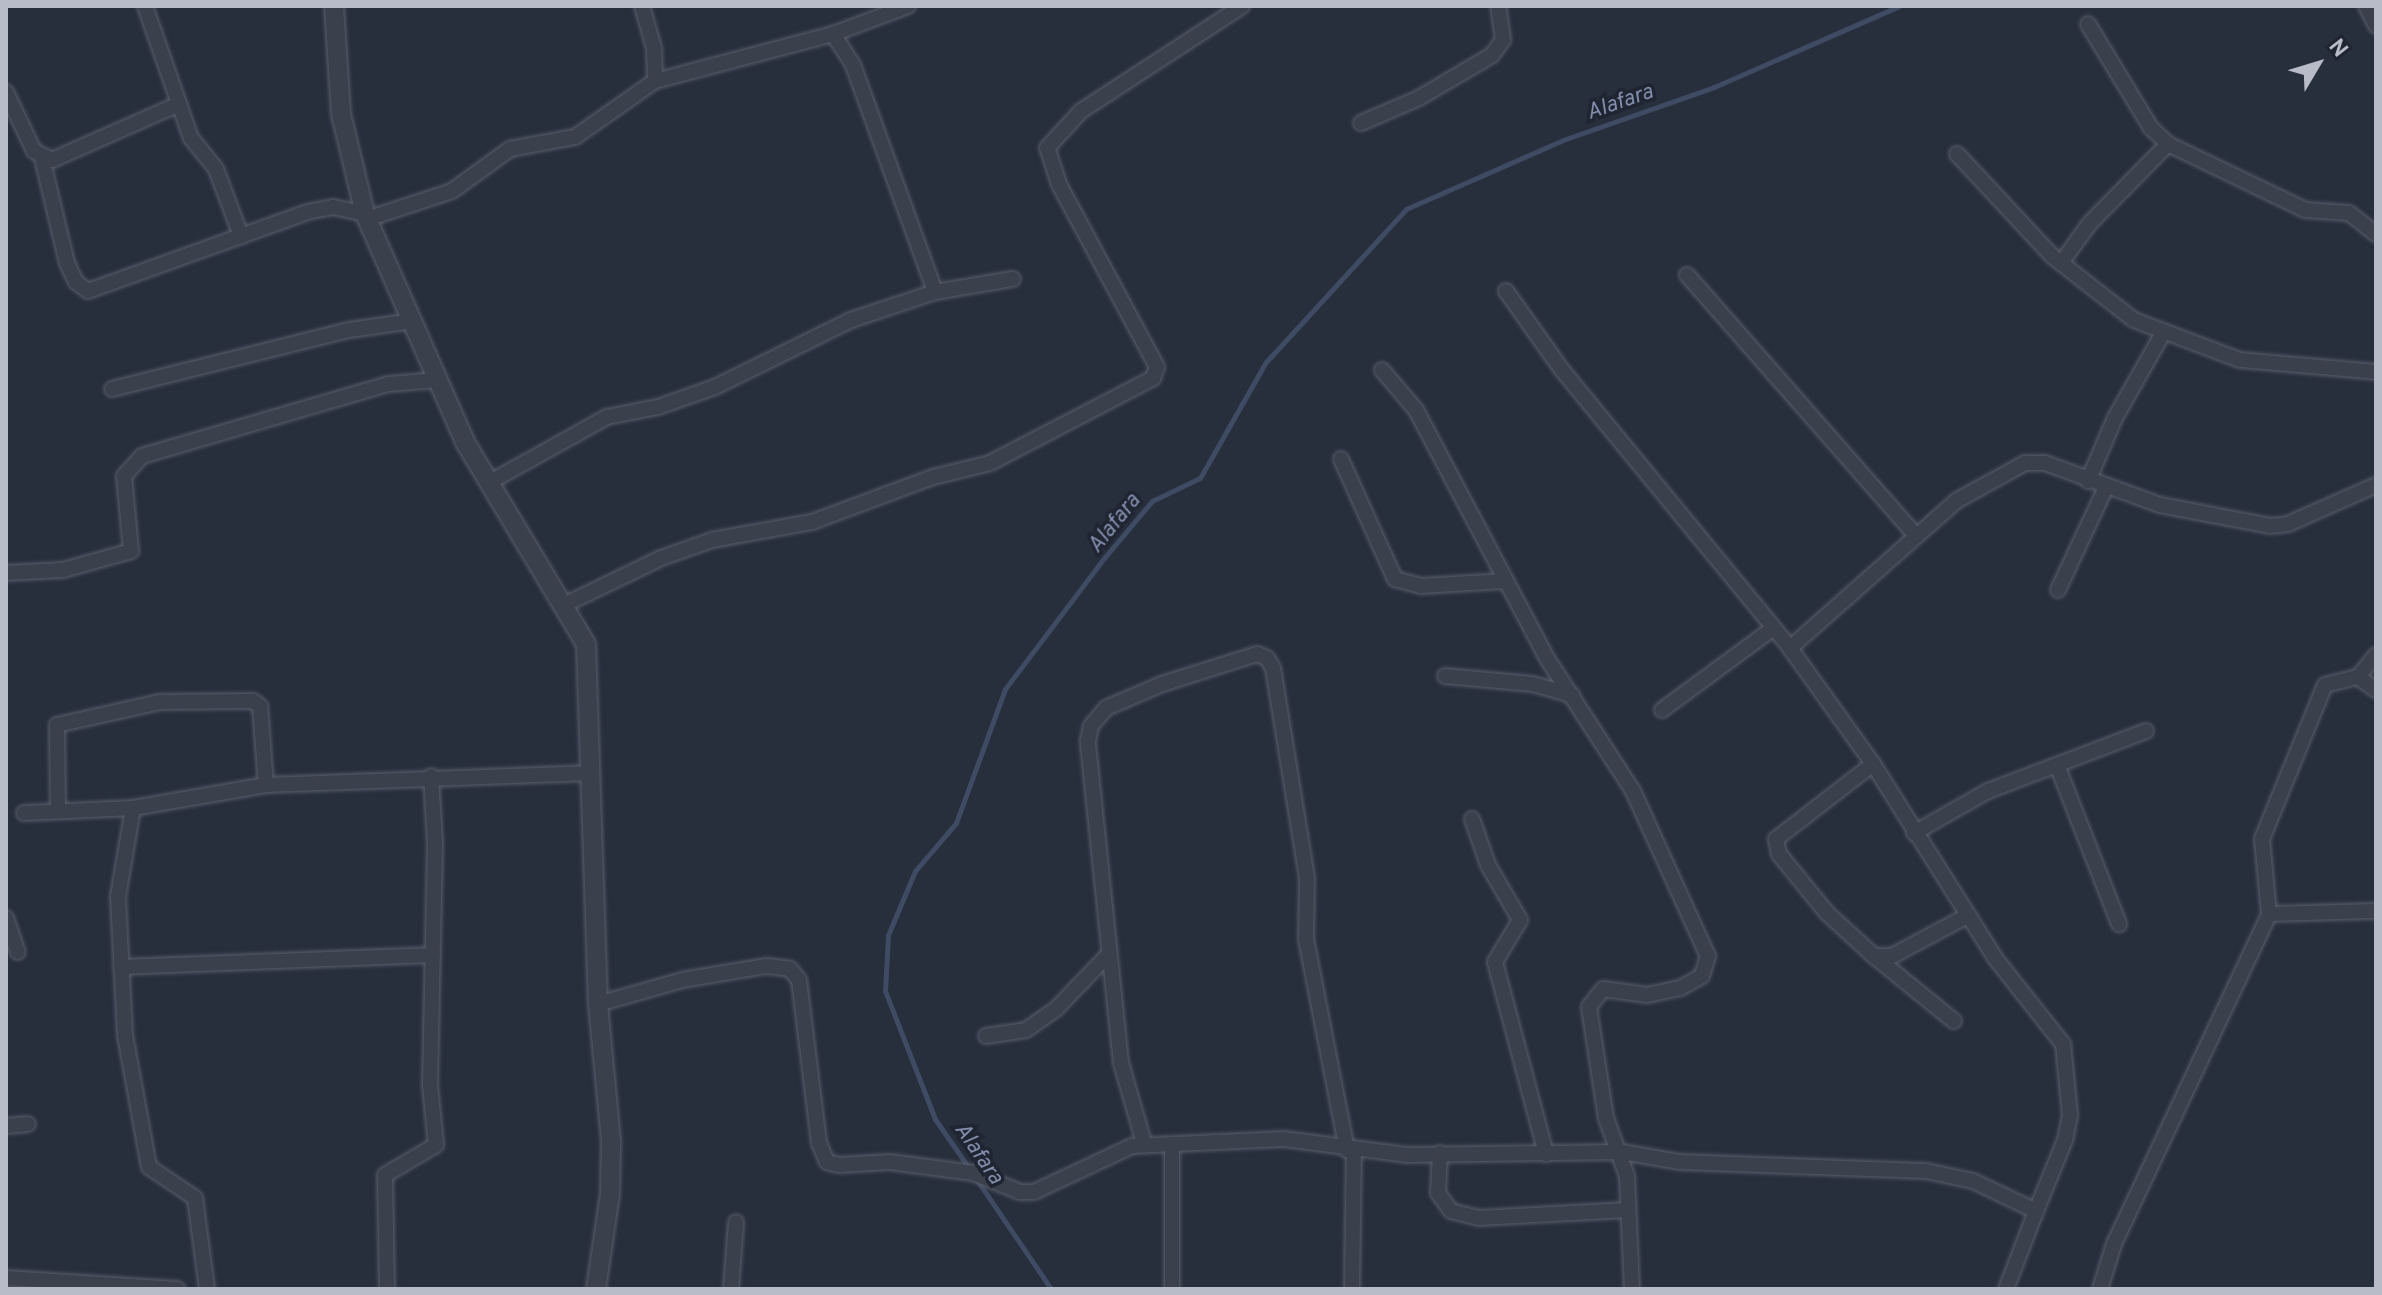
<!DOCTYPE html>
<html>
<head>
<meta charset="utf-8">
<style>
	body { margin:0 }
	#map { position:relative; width:2382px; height:1295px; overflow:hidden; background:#272e3c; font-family:Overpass,sans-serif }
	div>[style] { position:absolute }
	.stream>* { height:5px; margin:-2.5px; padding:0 2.5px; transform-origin:2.5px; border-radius:2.5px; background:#3f4a63 }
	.roads { filter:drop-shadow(0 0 2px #595e6b) drop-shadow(0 0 2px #595e6b) }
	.minor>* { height:14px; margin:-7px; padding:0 7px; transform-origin:7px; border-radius:7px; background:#3b404d }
	.tertiary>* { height:18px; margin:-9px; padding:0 9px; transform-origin:9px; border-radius:9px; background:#3b404d }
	span { translate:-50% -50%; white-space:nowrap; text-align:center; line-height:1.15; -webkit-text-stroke:7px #202532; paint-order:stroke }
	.water-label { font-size:22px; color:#828eac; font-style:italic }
	.frame { position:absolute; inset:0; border:8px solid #b7bcc8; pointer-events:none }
	.north { position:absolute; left:2278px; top:24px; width:80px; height:80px; -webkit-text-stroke:6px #202532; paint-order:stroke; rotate:52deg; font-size:22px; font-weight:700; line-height:32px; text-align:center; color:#b7bcc8 }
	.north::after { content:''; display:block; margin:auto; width:28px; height:36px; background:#b7bcc8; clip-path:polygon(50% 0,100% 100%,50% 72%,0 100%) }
</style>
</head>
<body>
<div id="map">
	<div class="stream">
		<i style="left:969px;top:1168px;width:60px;rotate:-124.8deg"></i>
		<i style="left:935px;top:1119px;width:137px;rotate:-111.3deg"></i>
		<i style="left:885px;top:991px;width:56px;rotate:-86.9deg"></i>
		<i style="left:888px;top:935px;width:69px;rotate:-67.1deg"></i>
		<i style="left:915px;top:871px;width:63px;rotate:-49.5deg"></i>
		<i style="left:956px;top:823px;width:143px;rotate:-69.9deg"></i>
		<i style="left:1005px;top:689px;width:166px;rotate:-52.9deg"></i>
		<i style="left:1105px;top:557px;width:73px;rotate:-50deg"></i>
		<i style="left:1152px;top:501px;width:53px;rotate:-25.6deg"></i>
		<i style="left:1200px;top:478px;width:133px;rotate:-60.4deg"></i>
		<i style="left:1266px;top:362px;width:207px;rotate:-47.5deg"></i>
		<i style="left:1406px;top:209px;width:171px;rotate:-23.7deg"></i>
		<i style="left:1563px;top:140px;width:160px;rotate:-19.3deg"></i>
		<i style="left:1714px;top:87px;width:202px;rotate:-23.6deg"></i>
		<i style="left:977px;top:1180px;width:132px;rotate:55.8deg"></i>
	</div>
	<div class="roads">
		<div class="minor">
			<i style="left:145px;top:6px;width:140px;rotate:70.8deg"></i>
			<i style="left:191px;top:138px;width:40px;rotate:51deg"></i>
			<i style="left:216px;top:169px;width:72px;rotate:69.5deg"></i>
			<i style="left:642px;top:6px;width:44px;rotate:74.1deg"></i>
			<i style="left:654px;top:48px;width:33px;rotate:88deg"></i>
			<i style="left:2366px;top:6px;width:22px;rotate:63deg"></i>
			<i style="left:2088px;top:24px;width:122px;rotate:58.8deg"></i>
			<i style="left:2151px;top:128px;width:23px;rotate:43deg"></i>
			<i style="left:2168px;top:144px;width:152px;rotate:25.7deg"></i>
			<i style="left:2305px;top:210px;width:44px;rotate:3.9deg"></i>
			<i style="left:2349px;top:213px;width:34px;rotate:38deg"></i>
			<i style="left:833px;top:34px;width:37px;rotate:57deg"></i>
			<i style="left:853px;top:65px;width:241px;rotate:70.1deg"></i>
			<i style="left:6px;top:92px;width:65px;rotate:64.6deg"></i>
			<i style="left:34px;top:151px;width:20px;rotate:27deg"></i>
			<i style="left:52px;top:160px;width:139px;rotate:-23.8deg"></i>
			<i style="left:1361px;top:123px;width:63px;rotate:-23.3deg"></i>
			<i style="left:1419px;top:98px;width:85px;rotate:-30.5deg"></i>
			<i style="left:1492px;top:55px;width:19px;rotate:-54deg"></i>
			<i style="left:1503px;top:40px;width:34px;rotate:-98deg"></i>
			<i style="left:1957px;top:154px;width:139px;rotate:47deg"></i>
			<i style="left:2052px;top:256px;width:104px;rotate:38deg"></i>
			<i style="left:2134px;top:320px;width:113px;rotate:20.7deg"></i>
			<i style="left:2240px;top:360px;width:137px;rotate:5deg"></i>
			<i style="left:42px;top:158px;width:108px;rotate:76.6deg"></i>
			<i style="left:67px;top:263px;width:21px;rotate:65deg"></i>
			<i style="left:76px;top:282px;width:15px;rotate:37deg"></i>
			<i style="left:88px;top:291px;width:233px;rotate:-19.8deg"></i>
			<i style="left:307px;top:212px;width:26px;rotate:-11deg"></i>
			<i style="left:333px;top:207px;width:33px;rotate:12deg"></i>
			<i style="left:367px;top:219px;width:89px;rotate:-18.2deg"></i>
			<i style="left:452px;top:191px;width:72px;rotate:-35.9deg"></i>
			<i style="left:510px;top:149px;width:66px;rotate:-10.5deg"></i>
			<i style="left:575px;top:137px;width:98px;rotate:-35deg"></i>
			<i style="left:655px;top:81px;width:184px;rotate:-14.8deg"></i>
			<i style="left:833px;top:34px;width:80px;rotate:-20.5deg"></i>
			<i style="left:2061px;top:263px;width:49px;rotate:-54.1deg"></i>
			<i style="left:2090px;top:223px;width:111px;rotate:-45.4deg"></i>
			<i style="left:1687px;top:275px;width:347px;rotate:48.7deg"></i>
			<i style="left:1506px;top:291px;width:97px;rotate:54.7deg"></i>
			<i style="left:1562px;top:370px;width:360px;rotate:50.6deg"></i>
			<i style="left:1790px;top:648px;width:143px;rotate:54.4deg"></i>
			<i style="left:1873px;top:764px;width:229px;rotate:57.8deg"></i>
			<i style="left:1995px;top:958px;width:110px;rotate:51.7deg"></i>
			<i style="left:2063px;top:1044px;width:71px;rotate:84.4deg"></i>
			<i style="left:2070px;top:1115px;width:25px;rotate:101deg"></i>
			<i style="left:2065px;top:1140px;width:77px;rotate:112.2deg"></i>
			<i style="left:1382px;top:370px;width:52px;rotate:49.6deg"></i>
			<i style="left:1416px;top:410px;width:283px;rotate:62.2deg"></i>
			<i style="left:1548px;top:660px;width:156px;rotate:57deg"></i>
			<i style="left:1633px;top:791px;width:181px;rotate:65.6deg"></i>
			<i style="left:1708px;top:956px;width:21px;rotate:107deg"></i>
			<i style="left:1702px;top:976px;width:25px;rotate:151deg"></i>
			<i style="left:1680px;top:988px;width:34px;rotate:168deg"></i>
			<i style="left:1647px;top:995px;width:44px;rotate:-172.2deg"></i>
			<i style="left:1603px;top:989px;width:23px;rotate:128deg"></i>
			<i style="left:1589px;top:1007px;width:112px;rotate:81.3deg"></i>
			<i style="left:1606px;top:1118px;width:62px;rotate:70.1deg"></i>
			<i style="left:1627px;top:1176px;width:113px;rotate:87.5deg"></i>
			<i style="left:112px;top:389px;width:244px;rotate:-14deg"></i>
			<i style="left:349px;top:330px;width:64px;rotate:-8.1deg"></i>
			<i style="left:1341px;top:459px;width:132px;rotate:65.8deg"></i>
			<i style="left:1395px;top:579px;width:27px;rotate:15deg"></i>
			<i style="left:1421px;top:586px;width:83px;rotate:-3.4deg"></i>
			<i style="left:2088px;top:481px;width:69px;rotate:-66.8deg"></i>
			<i style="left:2115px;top:418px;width:98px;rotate:-60.5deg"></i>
			<i style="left:490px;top:482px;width:134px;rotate:-29.1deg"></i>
			<i style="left:607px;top:417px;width:52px;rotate:-11.1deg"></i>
			<i style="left:658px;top:407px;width:60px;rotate:-19.3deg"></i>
			<i style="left:715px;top:387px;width:152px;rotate:-26.2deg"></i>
			<i style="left:851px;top:320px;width:89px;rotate:-18.4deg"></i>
			<i style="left:935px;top:292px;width:79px;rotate:-9.5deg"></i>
			<i style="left:6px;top:573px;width:57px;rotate:-3deg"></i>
			<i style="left:63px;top:570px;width:71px;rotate:-15.6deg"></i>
			<i style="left:131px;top:551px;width:75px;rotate:-95.3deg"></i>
			<i style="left:124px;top:476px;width:27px;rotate:-48deg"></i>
			<i style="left:142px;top:456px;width:257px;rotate:-16.3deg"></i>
			<i style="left:389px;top:384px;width:48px;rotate:-4.8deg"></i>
			<i style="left:2058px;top:590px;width:114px;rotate:-65deg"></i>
			<i style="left:566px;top:604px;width:106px;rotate:-25.8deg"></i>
			<i style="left:661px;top:558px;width:54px;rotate:-19.4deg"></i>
			<i style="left:712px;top:540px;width:102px;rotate:-10.2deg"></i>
			<i style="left:812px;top:522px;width:129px;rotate:-20.4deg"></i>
			<i style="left:933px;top:477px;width:59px;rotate:-13.8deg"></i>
			<i style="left:990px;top:463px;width:184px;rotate:-27.5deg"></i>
			<i style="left:1153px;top:378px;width:12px;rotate:-70deg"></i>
			<i style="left:1157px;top:367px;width:208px;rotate:-118.2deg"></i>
			<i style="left:1059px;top:184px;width:38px;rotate:-108deg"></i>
			<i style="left:1047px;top:148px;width:50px;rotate:-47.4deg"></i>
			<i style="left:1081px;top:111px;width:192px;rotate:-33.1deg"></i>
			<i style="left:1790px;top:648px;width:222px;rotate:-41.5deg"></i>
			<i style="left:1956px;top:501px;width:79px;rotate:-28.8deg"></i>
			<i style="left:2025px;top:463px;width:20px"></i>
			<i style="left:2045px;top:463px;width:122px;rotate:20.1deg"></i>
			<i style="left:2160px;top:505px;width:112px;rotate:10.8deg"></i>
			<i style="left:2270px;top:526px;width:18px;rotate:-6deg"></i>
			<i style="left:2288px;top:524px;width:96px;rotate:-23.9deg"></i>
			<i style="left:1445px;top:676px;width:88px;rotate:5.2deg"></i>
			<i style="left:1533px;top:684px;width:41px;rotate:15.8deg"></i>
			<i style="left:2358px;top:677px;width:28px;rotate:-51deg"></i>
			<i style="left:1662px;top:710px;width:135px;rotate:-36.3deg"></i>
			<i style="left:1873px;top:764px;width:123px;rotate:142.3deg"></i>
			<i style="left:1776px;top:839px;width:15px;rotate:79deg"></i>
			<i style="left:1779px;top:854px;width:76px;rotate:50.9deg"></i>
			<i style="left:1827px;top:913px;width:64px;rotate:42.5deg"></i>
			<i style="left:1874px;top:956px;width:18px"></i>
			<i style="left:1892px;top:956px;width:85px;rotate:-28.1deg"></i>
			<i style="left:2057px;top:765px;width:171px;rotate:68.7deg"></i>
			<i style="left:133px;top:808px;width:90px;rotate:99.6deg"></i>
			<i style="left:118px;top:897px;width:138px;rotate:87.1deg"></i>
			<i style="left:125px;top:1035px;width:134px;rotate:79.7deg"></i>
			<i style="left:149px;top:1167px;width:55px;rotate:34deg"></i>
			<i style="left:195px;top:1198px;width:92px;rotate:82.5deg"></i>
			<i style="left:58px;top:809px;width:84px;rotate:-90.7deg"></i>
			<i style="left:57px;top:725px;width:106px;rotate:-12.6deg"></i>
			<i style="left:160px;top:702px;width:93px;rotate:-0.6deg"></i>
			<i style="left:253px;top:701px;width:9px;rotate:36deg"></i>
			<i style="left:260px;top:706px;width:79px;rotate:85.7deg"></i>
			<i style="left:24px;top:813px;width:109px;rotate:-2.6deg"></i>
			<i style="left:133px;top:808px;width:135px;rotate:-9.8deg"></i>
			<i style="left:266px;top:785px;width:326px;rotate:-2.1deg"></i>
			<i style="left:1472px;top:819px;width:49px;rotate:70.8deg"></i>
			<i style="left:1488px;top:865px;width:64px;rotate:59.8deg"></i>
			<i style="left:1520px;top:920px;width:49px;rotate:120.8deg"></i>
			<i style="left:1495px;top:962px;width:199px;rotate:75.1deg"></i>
			<i style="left:1914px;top:833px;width:85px;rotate:-29.6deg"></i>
			<i style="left:1988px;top:791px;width:169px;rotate:-20.8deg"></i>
			<i style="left:2269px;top:914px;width:75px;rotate:-95.3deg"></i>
			<i style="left:2262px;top:839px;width:166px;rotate:-67.8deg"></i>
			<i style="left:2325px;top:685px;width:34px;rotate:-14deg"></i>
			<i style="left:2358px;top:677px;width:22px;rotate:36deg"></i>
			<i style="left:6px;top:918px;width:36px;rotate:71deg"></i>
			<i style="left:1874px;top:956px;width:103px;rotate:39.1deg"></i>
			<i style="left:121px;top:967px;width:312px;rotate:-2.2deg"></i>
			<i style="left:598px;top:1004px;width:87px;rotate:-15.9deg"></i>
			<i style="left:682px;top:980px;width:86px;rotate:-9.4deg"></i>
			<i style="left:767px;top:966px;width:23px;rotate:7deg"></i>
			<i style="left:790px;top:969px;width:14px;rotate:51deg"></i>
			<i style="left:799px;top:980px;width:164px;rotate:83deg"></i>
			<i style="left:819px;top:1143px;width:21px;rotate:67deg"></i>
			<i style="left:827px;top:1162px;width:12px;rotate:14deg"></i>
			<i style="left:839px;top:1165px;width:51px;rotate:-3.4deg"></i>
			<i style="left:890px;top:1162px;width:84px;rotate:7.5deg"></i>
			<i style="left:973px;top:1173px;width:51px;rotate:22deg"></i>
			<i style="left:1020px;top:1192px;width:14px"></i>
			<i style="left:1034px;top:1192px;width:108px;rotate:-25.1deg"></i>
			<i style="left:1132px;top:1146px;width:152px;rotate:-2.6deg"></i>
			<i style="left:1284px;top:1139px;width:124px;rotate:7.4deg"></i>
			<i style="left:1407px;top:1155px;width:215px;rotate:-0.8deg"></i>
			<i style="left:1622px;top:1152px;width:59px;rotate:9.8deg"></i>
			<i style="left:1680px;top:1162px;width:246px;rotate:2.1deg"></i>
			<i style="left:1926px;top:1171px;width:48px;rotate:12deg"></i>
			<i style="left:1973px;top:1181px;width:70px;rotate:25.5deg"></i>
			<i style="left:2036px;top:1211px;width:84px;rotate:111deg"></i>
			<i style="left:986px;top:1036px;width:40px;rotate:-8.5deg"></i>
			<i style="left:1026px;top:1030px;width:37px;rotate:-35deg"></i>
			<i style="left:1056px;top:1009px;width:76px;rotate:-46.1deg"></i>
			<i style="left:6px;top:1126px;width:22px;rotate:-5deg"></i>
			<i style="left:1144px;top:1143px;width:83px;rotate:-106deg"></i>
			<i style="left:1121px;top:1063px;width:324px;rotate:-95.9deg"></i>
			<i style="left:1088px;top:741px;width:15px;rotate:-79deg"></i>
			<i style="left:1091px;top:726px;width:23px;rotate:-50deg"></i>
			<i style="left:1106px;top:708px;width:61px;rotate:-23.2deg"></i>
			<i style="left:1162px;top:684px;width:100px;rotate:-17.5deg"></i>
			<i style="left:1257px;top:654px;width:11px;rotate:22deg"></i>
			<i style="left:1267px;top:658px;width:12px;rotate:59deg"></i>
			<i style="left:1273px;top:668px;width:213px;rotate:80.8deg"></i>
			<i style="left:1307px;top:878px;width:61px;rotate:90.9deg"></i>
			<i style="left:1306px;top:939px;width:215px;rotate:79deg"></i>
			<i style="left:1440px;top:1153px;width:40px;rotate:92.9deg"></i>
			<i style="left:1438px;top:1193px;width:22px;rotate:54deg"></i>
			<i style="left:1451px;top:1211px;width:29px;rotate:14deg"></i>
			<i style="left:1479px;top:1218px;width:149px;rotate:-3.1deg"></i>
			<i style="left:6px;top:1278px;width:172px;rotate:3.7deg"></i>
			<i style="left:387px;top:1289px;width:114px;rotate:-91deg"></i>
			<i style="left:385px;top:1175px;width:59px;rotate:-30.5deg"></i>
			<i style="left:436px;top:1145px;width:60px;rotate:-95.7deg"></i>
			<i style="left:430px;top:1085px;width:242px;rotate:-88.8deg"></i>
			<i style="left:435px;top:843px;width:67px;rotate:-93.4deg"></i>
			<i style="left:731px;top:1289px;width:67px;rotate:-85.7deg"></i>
			<i style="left:1172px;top:1289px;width:145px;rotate:-90deg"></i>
			<i style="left:1352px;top:1289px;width:139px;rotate:-89.2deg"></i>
			<i style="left:2100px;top:1289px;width:47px;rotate:-72.7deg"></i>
			<i style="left:2114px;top:1244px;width:365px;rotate:-64.8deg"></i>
			<i style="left:2269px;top:914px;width:107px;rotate:-1.6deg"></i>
		</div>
		<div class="tertiary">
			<i style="left:334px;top:6px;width:108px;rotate:86.3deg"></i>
			<i style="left:341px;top:114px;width:103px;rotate:76.5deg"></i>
			<i style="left:365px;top:214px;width:249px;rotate:66.3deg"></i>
			<i style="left:465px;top:442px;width:235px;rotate:59.1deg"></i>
			<i style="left:586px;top:644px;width:360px;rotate:88.1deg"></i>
			<i style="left:598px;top:1004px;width:139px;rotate:84.6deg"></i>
			<i style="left:611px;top:1142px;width:52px;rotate:91.1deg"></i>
			<i style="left:610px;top:1194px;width:96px;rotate:98.4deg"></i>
		</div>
	</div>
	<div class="water-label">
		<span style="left:1620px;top:103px;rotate:-19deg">Alafara</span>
		<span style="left:1115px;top:524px;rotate:-51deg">Alafara</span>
		<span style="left:978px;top:1154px;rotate:56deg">Alafara</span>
	</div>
	<div class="frame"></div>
	<div class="north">N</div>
</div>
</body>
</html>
